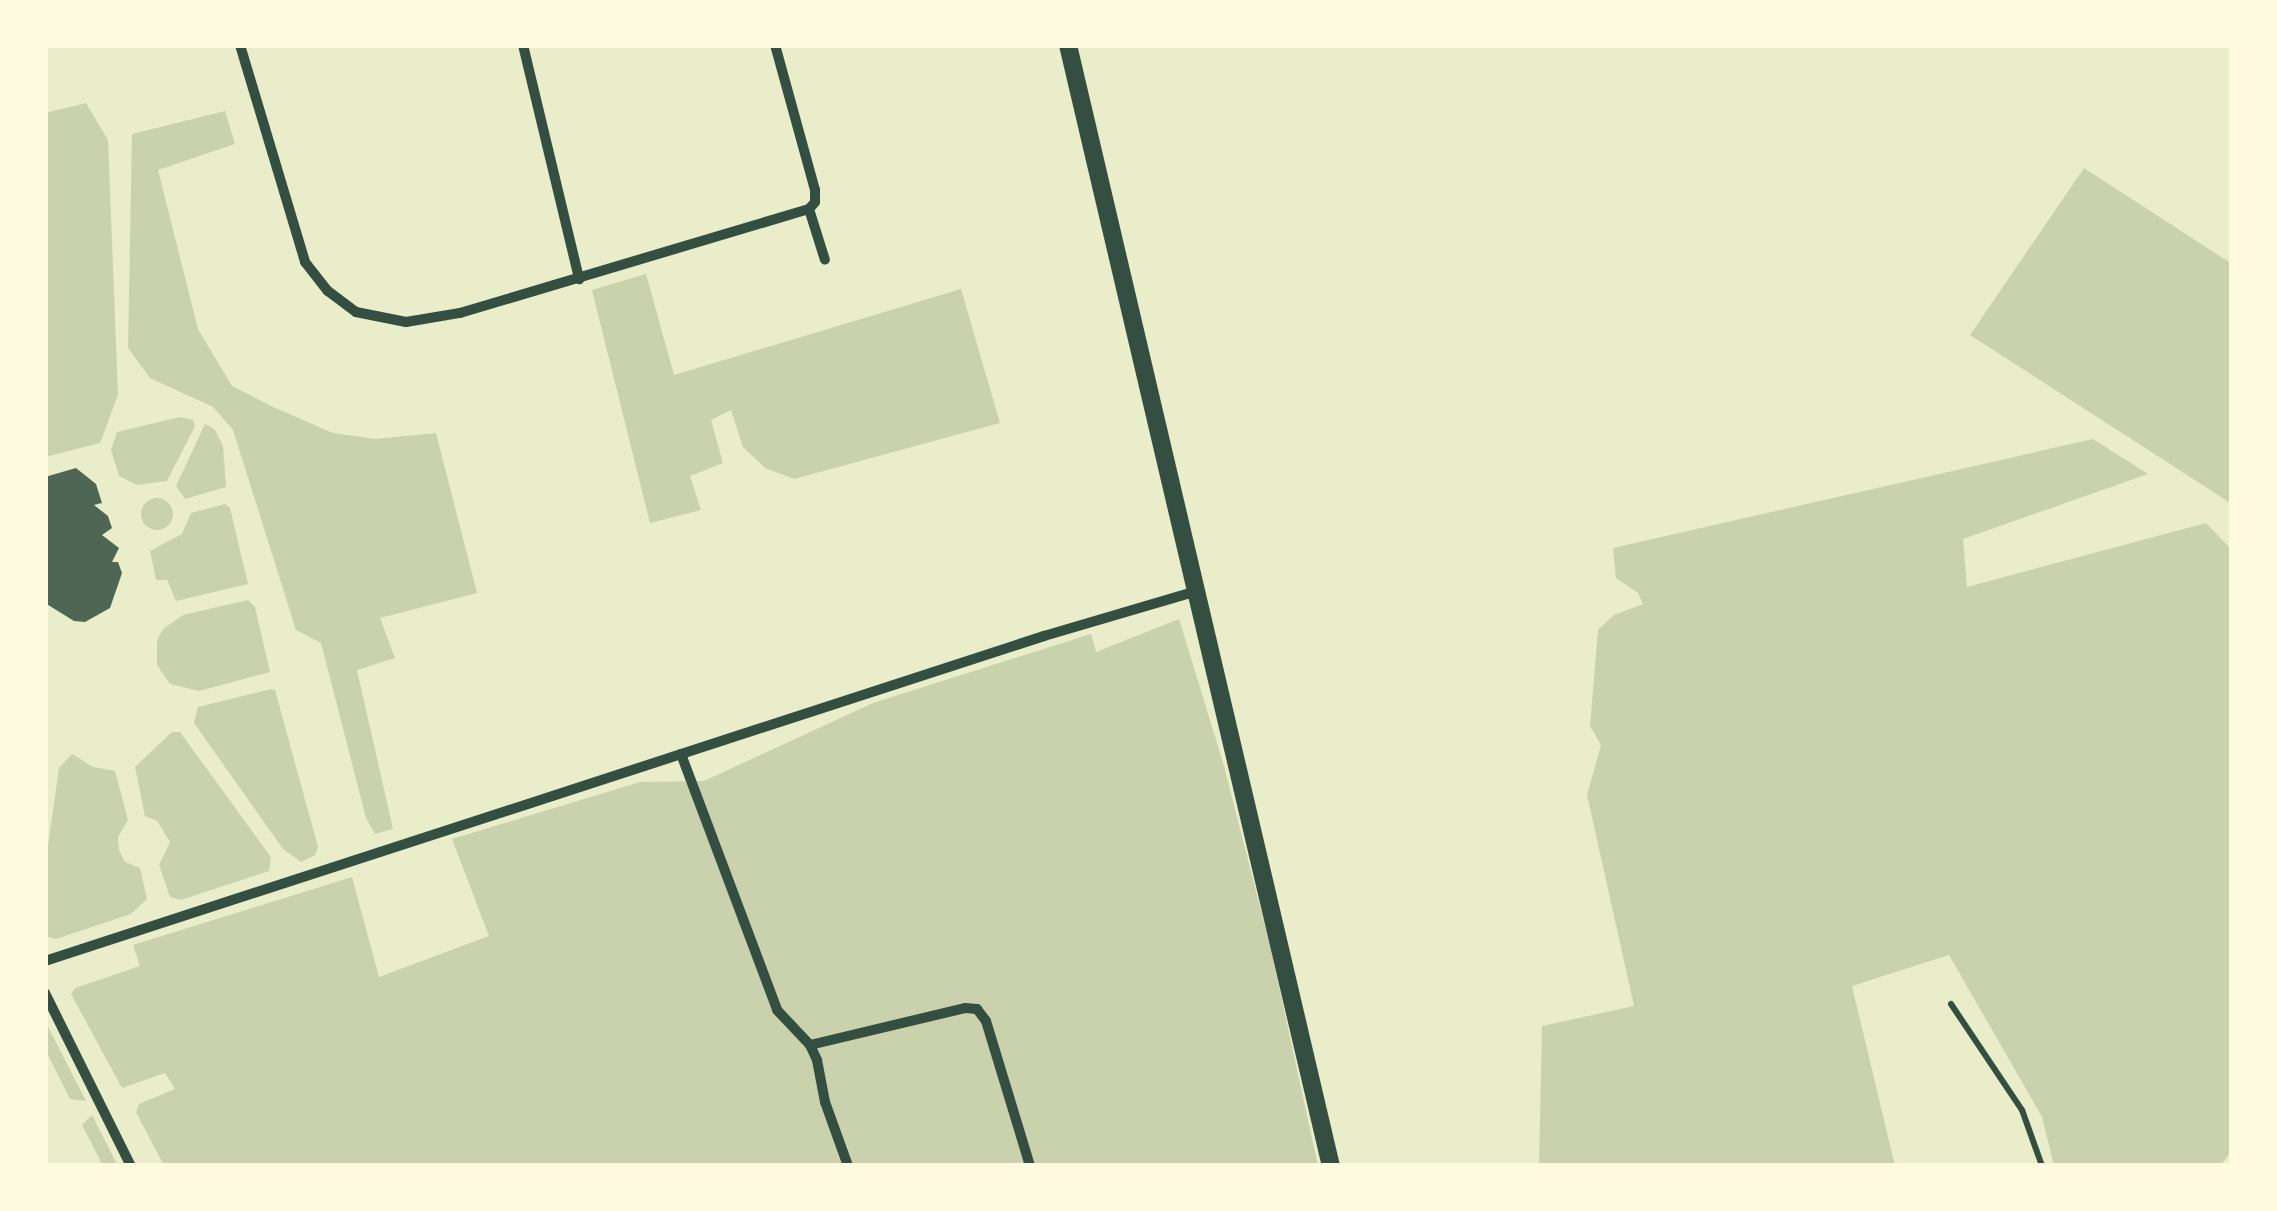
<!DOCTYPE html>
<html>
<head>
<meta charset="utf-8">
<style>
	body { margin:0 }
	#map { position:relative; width:2277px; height:1211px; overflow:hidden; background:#e9edc9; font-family:Karla,sans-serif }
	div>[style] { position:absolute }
	.green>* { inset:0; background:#cad2ad }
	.round { border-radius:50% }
	.building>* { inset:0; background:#4f6655 }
	.service>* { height:6px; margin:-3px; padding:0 3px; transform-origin:3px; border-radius:3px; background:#344e41 }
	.minor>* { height:10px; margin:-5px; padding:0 5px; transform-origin:5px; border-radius:5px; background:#344e41 }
	.secondary>* { height:18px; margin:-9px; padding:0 9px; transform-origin:9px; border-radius:9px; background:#344e41 }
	span { translate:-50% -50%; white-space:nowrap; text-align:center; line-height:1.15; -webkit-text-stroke:9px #fefae0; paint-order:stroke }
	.frame { position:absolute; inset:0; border:48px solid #fefae0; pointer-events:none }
</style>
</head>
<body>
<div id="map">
	<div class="green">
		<i style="clip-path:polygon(86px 103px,108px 140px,118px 395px,100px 443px,45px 457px,45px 113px)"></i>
		<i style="clip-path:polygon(225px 111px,235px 144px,158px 170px,198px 329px,232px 386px,271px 406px,333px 433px,375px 439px,436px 433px,477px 593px,380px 618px,395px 658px,357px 670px,393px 829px,375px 834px,366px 818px,321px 643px,296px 630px,233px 430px,213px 407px,150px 378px,128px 348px,132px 134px)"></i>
		<i style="clip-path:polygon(2084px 168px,2232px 264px,2232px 504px,1970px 335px)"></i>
		<i style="clip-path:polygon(646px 274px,674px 375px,961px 289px,1000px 423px,794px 479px,765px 468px,743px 447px,731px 410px,711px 420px,723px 463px,690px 476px,701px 510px,650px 523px,592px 290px)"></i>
		<i style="clip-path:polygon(180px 417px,193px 420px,195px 426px,167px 481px,137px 485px,119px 476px,111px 450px,117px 432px)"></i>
		<i style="clip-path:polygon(205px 424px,215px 430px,223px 446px,226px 487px,185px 499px,176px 486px)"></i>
		<i style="clip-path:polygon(2093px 439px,2148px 474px,1963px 539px,1967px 587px,2206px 523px,2232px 550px,2232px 1150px,2220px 1166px,2054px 1166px,2042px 1117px,1949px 955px,1852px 986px,1895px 1166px,1539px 1166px,1542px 1026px,1634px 1006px,1587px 795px,1601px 745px,1590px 726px,1598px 630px,1614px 615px,1643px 604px,1638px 593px,1616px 578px,1613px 548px)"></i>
		<i class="round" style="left:141px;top:498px;width:32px;height:32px"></i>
		<i style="clip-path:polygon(225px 504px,230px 508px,248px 584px,176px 601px,167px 580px,156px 580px,150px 551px,182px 534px,191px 513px)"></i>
		<i style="clip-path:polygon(248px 600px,255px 607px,270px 672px,199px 691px,170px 684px,157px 665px,157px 641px,163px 629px,183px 615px)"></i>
		<i style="clip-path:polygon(1179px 619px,1224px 766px,1271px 950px,1318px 1166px,164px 1166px,136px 1112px,139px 1104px,175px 1089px,165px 1073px,122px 1088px,71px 994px,75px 988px,140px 966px,133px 945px,352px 877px,379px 977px,489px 936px,452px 839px,640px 782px,704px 781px,873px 703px,1091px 634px,1096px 652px)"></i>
		<i style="clip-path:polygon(271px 689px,275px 690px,318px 847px,315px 855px,301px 862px,283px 849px,194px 723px,198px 707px)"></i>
		<i style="clip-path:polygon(172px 732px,180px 732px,271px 857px,269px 871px,181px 900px,170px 897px,159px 865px,170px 842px,157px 821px,145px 816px,135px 767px)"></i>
		<i style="clip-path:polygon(72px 754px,93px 767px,115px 771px,128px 820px,118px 837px,119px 850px,125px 862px,140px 868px,147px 899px,131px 914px,56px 939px,45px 936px,45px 867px,59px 768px)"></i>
		<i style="clip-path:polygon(45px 1021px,86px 1101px,70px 1099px,45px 1049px)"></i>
		<i style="clip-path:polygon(92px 1115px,118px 1166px,103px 1166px,82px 1125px)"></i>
	</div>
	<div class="building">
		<i style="clip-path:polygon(76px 468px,96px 484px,102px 503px,94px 505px,108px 516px,112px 528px,102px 535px,119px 548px,112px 562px,118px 562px,122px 573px,110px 608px,85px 622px,74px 621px,45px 603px,45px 477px)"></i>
	</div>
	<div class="service">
		<i style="left:1951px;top:1004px;width:128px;rotate:56.2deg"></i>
		<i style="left:2022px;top:1110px;width:59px;rotate:70.3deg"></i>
	</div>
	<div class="minor">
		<i style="left:240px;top:45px;width:227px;rotate:73.3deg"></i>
		<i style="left:305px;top:262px;width:37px;rotate:52deg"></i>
		<i style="left:328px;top:291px;width:35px;rotate:37deg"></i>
		<i style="left:356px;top:312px;width:51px;rotate:11.3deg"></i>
		<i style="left:406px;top:322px;width:55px;rotate:-9.5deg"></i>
		<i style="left:460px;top:313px;width:364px;rotate:-16.6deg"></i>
		<i style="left:809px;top:209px;width:9px;rotate:-49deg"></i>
		<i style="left:815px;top:202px;width:12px;rotate:-90deg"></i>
		<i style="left:815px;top:190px;width:150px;rotate:-105.4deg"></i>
		<i style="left:523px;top:45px;width:241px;rotate:76.5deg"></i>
		<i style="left:809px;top:209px;width:53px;rotate:72.6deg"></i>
		<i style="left:681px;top:754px;width:273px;rotate:69.4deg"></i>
		<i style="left:777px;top:1010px;width:48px;rotate:46.7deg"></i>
		<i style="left:810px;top:1045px;width:17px;rotate:65deg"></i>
		<i style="left:817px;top:1060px;width:43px;rotate:79.2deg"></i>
		<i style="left:825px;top:1102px;width:68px;rotate:70.2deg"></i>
		<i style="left:45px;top:961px;width:1051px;rotate:-18.02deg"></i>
		<i style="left:1044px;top:636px;width:159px;rotate:-16.4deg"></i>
		<i style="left:45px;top:993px;width:193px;rotate:63.6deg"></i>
		<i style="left:810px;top:1045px;width:159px;rotate:-13.4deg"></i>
		<i style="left:965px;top:1008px;width:12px;rotate:5deg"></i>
		<i style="left:977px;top:1009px;width:15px;rotate:53deg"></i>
		<i style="left:986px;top:1021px;width:152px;rotate:73.1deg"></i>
	</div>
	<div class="secondary">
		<i style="left:1068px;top:45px;width:1151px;rotate:76.8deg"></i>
	</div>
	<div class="frame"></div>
</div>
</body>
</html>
